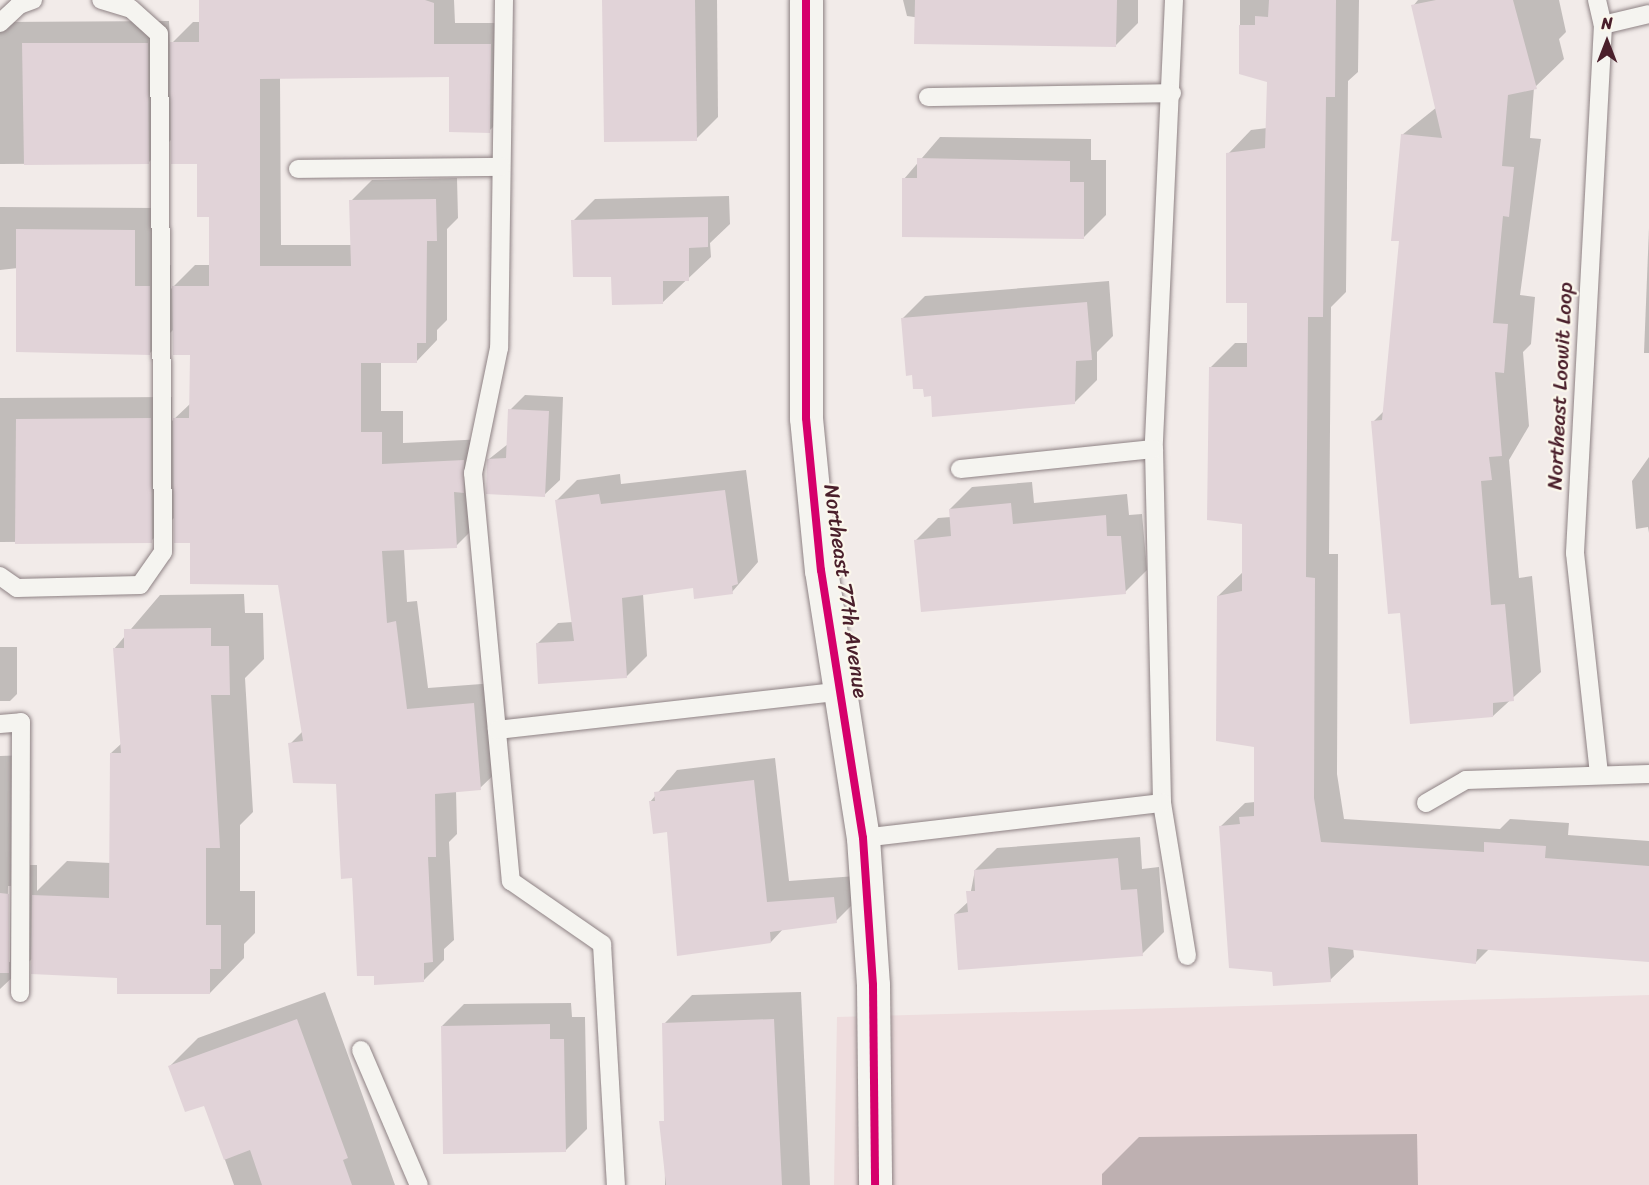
<!DOCTYPE html>
<html>
<head>
<meta charset="utf-8">
<style>
	body { margin:0 }
	#map { position:relative; width:1649px; height:1185px; overflow:hidden; background:#f2ebe9; font-family:Sriracha,sans-serif }
	div>[style] { position:absolute }
	.built>* { inset:0; background:#eeddde }
	.shadow>* { inset:0; background:#0003 }
	.building>* { inset:0; background:#e1d3d8 }
	.roads { filter:drop-shadow(0 0 2px #8e8284) drop-shadow(0 0 2px #8e8284) }
	.service>* { height:18px; margin:-9px; padding:0 9px; transform-origin:9px; border-radius:9px; background:#f5f4f0 }
	.tertiary>* { height:33px; margin:-16.5px; padding:0 16.5px; transform-origin:16.5px; border-radius:16.5px; background:#f5f4f0 }
	.cycleway>* { height:8px; margin:-4px; padding:0 4px; transform-origin:4px; border-radius:4px; background:#d6006c }
	span { translate:-50% -50%; white-space:nowrap; text-align:center; line-height:1.15; -webkit-text-stroke:4.5px #fbf7ec; paint-order:stroke }
	.street-label { font-size:21px; color:#4a1f2b }
	.north { position:absolute; left:1577px; top:12px; width:60px; height:60px; -webkit-text-stroke:4px #fbf7ec; paint-order:stroke; rotate:0deg; font-size:16px; font-weight:700; line-height:24px; text-align:center; color:#4a1f2b }
	.north::after { content:''; display:block; margin:auto; width:21px; height:27px; background:#4a1f2b; clip-path:polygon(50% 0,100% 100%,50% 72%,0 100%) }
</style>
</head>
<body>
<div id="map">
	<div class="built">
		<i style="clip-path:polygon(1649px 995px,1649px 1185px,834px 1185px,837px 1017px)"></i>
	</div>
	<div class="shadow">
		<i style="clip-path:polygon(200px 0,454px 0,455px 23px,512px 23px,510px 110px,489px 131px,451px 76px,280px 77px,281px 245px,352px 245px,351px 201px,372px 180px,457px 178px,458px 218px,447px 229px,447px 320px,437px 330px,437px 340px,416px 362px,381px 362px,381px 411px,403px 411px,403px 443px,485px 439px,484px 470px,475px 480px,477px 525px,456px 546px,404px 549px,407px 602px,417px 601px,428px 688px,495px 683px,502px 767px,480px 788px,456px 790px,457px 834px,449px 842px,454px 940px,444px 949px,444px 960px,423px 981px,375px 974px,338px 782px,290px 744px,303px 731px,280px 584px,191px 541px,175px 517px,151px 541px,0 542px,0 398px,172px 397px,172px 421px,191px 403px,192px 354px,174px 329px,150px 353px,18px 268px,0 270px,0 207px,157px 208px,156px 265px,171px 265px,171px 289px,195px 265px,210px 265px,210px 216px,198px 162px,173px 138px,148px 163px,0 164px,0 22px,169px 21px,170px 45px,193px 22px,200px 22px)"></i>
		<i style="clip-path:polygon(604px 0,717px 0,718px 117px,696px 139px)"></i>
		<i style="clip-path:polygon(903px 0,1138px 0,1138px 23px,1116px 45px,907px 16px)"></i>
		<i style="clip-path:polygon(1240px 0,1359px 0,1358px 72px,1348px 81px,1346px 292px,1331px 307px,1329px 554px,1338px 554px,1337px 774px,1344px 819px,1500px 829px,1510px 819px,1569px 823px,1568px 835px,1649px 841px,1649px 960px,1490px 948px,1475px 963px,1353px 948px,1354px 957px,1330px 980px,1273px 971px,1221px 826px,1245px 803px,1255px 802px,1255px 745px,1218px 596px,1243px 572px,1243px 523px,1211px 367px,1235px 343px,1248px 343px,1248px 302px,1228px 154px,1251px 130px,1267px 128px,1269px 80px,1240px 73px)"></i>
		<i style="clip-path:polygon(1418px 0,1559px 0,1566px 32px,1559px 39px,1564px 59px,1534px 88px,1530px 138px,1541px 139px,1520px 295px,1535px 297px,1531px 344px,1523px 352px,1529px 426px,1509px 460px,1519px 578px,1532px 576px,1541px 672px,1493px 716px,1401px 611px,1373px 422px,1385px 410px,1401px 240px,1402px 135px,1437px 107px,1413px 6px)"></i>
		<i style="clip-path:polygon(940px 137px,1091px 139px,1091px 160px,1106px 160px,1106px 215px,1084px 237px,904px 179px)"></i>
		<i style="clip-path:polygon(729px 196px,730px 224px,710px 243px,711px 257px,662px 303px,613px 275px,573px 221px,595px 199px)"></i>
		<i style="clip-path:polygon(1649px 228px,1649px 353px,1644px 353px)"></i>
		<i style="clip-path:polygon(1109px 281px,1113px 336px,1097px 352px,1097px 380px,1075px 402px,932px 395px,913px 374px,903px 318px,925px 296px)"></i>
		<i style="clip-path:polygon(525px 395px,563px 397px,560px 480px,544px 495px,489px 459px,508px 444px,510px 410px)"></i>
		<i style="clip-path:polygon(1649px 457px,1649px 533px,1648px 527px,1636px 529px,1632px 481px)"></i>
		<i style="clip-path:polygon(746px 470px,758px 562px,732px 592px,694px 587px,643px 594px,647px 656px,626px 677px,537px 644px,558px 623px,573px 622px,556px 501px,577px 480px,620px 474px,621px 484px)"></i>
		<i style="clip-path:polygon(1032px 482px,1034px 503px,1127px 494px,1129px 515px,1142px 514px,1147px 570px,1125px 592px,916px 540px,938px 518px,951px 517px,950px 509px,972px 487px)"></i>
		<i style="clip-path:polygon(evenodd,244px 594px,245px 613px,263px 613px,264px 659px,245px 678px,253px 812px,240px 825px,240px 891px,255px 891px,255px 933px,244px 944px,244px 958px,210px 993px,33px 958px,0 989px,0 756px,28px 755px,30px 865px,37px 865px,37px 891px,67px 861px,111px 863px,111px 753px,122px 743px,114px 649px,160px 595px,244px 594px,8px 886px,11px 886px,10px 962px,7px 962px,8px 886px)"></i>
		<i style="clip-path:polygon(0 647px,17px 647px,17px 694px,10px 701px,0 701px)"></i>
		<i style="clip-path:polygon(775px 758px,789px 881px,856px 876px,858px 899px,836px 921px,784px 928px,771px 942px,679px 954px,669px 830px,650px 802px,677px 770px)"></i>
		<i style="clip-path:polygon(1140px 837px,1142px 869px,1159px 867px,1164px 932px,1142px 954px,955px 914px,969px 901px,975px 870px,997px 848px)"></i>
		<i style="clip-path:polygon(325px 992px,395px 1185px,234px 1185px,205px 1104px,170px 1066px,198px 1038px)"></i>
		<i style="clip-path:polygon(801px 992px,810px 1185px,665px 1185px,664px 1024px,692px 995px)"></i>
		<i style="clip-path:polygon(571px 1003px,572px 1017px,585px 1017px,587px 1129px,565px 1151px,442px 1026px,464px 1004px)"></i>
		<i style="clip-path:polygon(1417px 1134px,1418px 1185px,1102px 1185px,1102px 1174px,1139px 1137px)"></i>
	</div>
	<div class="building">
		<i style="clip-path:polygon(199px 0,425px 0,434px 3px,434px 44px,491px 44px,490px 133px,449px 132px,449px 77px,260px 79px,260px 266px,351px 266px,349px 200px,436px 199px,437px 241px,427px 241px,426px 343px,417px 343px,417px 363px,361px 363px,361px 432px,382px 432px,382px 464px,464px 460px,464px 493px,454px 492px,457px 548px,382px 551px,387px 623px,396px 621px,407px 709px,474px 703px,481px 790px,435px 794px,436px 857px,428px 857px,433px 962px,424px 963px,424px 982px,374px 985px,374px 976px,357px 976px,352px 878px,341px 879px,336px 784px,293px 783px,288px 743px,303px 741px,278px 585px,190px 584px,190px 543px,174px 543px,173px 418px,189px 418px,190px 355px,173px 355px,172px 286px,209px 286px,209px 217px,197px 217px,197px 164px,171px 164px,170px 42px,199px 42px)"></i>
		<i style="clip-path:polygon(602px 0,695px 0,697px 141px,604px 142px)"></i>
		<i style="clip-path:polygon(915px 0,1117px 0,1116px 47px,914px 44px)"></i>
		<i style="clip-path:polygon(1269px 0,1336px 0,1335px 97px,1326px 97px,1323px 317px,1308px 317px,1306px 577px,1315px 578px,1314px 798px,1321px 842px,1484px 852px,1484px 842px,1546px 846px,1545px 858px,1649px 866px,1649px 962px,1477px 949px,1476px 964px,1328px 947px,1331px 982px,1273px 986px,1272px 972px,1229px 968px,1219px 826px,1240px 824px,1239px 817px,1254px 816px,1254px 747px,1216px 741px,1217px 596px,1242px 591px,1242px 524px,1207px 520px,1209px 367px,1247px 367px,1247px 303px,1226px 303px,1226px 153px,1265px 148px,1267px 82px,1239px 74px,1239px 25px,1255px 25px,1255px 16px,1268px 17px)"></i>
		<i style="clip-path:polygon(1436px 0,1513px 0,1537px 89px,1508px 95px,1502px 166px,1514px 167px,1509px 217px,1503px 216px,1493px 323px,1508px 324px,1504px 373px,1495px 372px,1502px 456px,1489px 457px,1492px 480px,1481px 481px,1491px 605px,1505px 604px,1514px 701px,1493px 703px,1493px 717px,1410px 724px,1400px 613px,1388px 614px,1371px 421px,1382px 420px,1399px 241px,1391px 241px,1401px 134px,1442px 138px,1411px 5px)"></i>
		<i style="clip-path:polygon(22px 43px,148px 43px,149px 164px,24px 165px)"></i>
		<i style="clip-path:polygon(917px 158px,1070px 161px,1070px 182px,1084px 182px,1084px 239px,902px 237px,902px 178px,917px 178px)"></i>
		<i style="clip-path:polygon(708px 217px,708px 247px,689px 248px,689px 281px,663px 281px,663px 304px,612px 305px,611px 277px,573px 277px,571px 220px)"></i>
		<i style="clip-path:polygon(16px 229px,135px 230px,135px 286px,150px 286px,150px 355px,16px 352px)"></i>
		<i style="clip-path:polygon(1087px 302px,1092px 360px,1076px 361px,1075px 404px,932px 417px,931px 396px,924px 397px,923px 389px,913px 389px,912px 375px,906px 376px,901px 318px)"></i>
		<i style="clip-path:polygon(508px 409px,549px 411px,545px 497px,486px 494px,487px 459px,506px 458px)"></i>
		<i style="clip-path:polygon(151px 418px,152px 543px,15px 544px,16px 419px)"></i>
		<i style="clip-path:polygon(725px 490px,738px 584px,732px 586px,733px 594px,694px 599px,693px 588px,622px 598px,627px 678px,538px 684px,536px 643px,574px 641px,555px 500px,599px 494px,601px 504px)"></i>
		<i style="clip-path:polygon(1011px 503px,1013px 524px,1106px 515px,1107px 536px,1121px 536px,1126px 594px,921px 612px,914px 540px,951px 536px,949px 509px)"></i>
		<i style="clip-path:polygon(211px 628px,211px 646px,229px 646px,230px 695px,211px 695px,220px 848px,206px 848px,206px 925px,221px 925px,221px 969px,210px 969px,210px 994px,117px 994px,117px 978px,31px 974px,32px 895px,109px 898px,110px 753px,121px 753px,113px 648px,124px 648px,124px 629px)"></i>
		<i style="clip-path:polygon(754px 780px,767px 902px,834px 897px,837px 923px,770px 932px,771px 943px,677px 956px,667px 832px,653px 834px,649px 801px,655px 801px,654px 792px)"></i>
		<i style="clip-path:polygon(1118px 858px,1121px 890px,1137px 889px,1143px 956px,958px 970px,954px 914px,968px 912px,966px 891px,975px 891px,974px 870px)"></i>
		<i style="clip-path:polygon(0 893px,9px 894px,9px 973px,0 973px)"></i>
		<i style="clip-path:polygon(297px 1019px,348px 1158px,343px 1160px,352px 1185px,262px 1185px,250px 1150px,224px 1160px,204px 1106px,185px 1112px,168px 1066px)"></i>
		<i style="clip-path:polygon(774px 1019px,782px 1185px,666px 1185px,659px 1121px,664px 1121px,662px 1023px)"></i>
		<i style="clip-path:polygon(550px 1024px,550px 1039px,564px 1039px,566px 1152px,443px 1154px,441px 1026px)"></i>
	</div>
	<div class="roads">
		<div class="service">
			<i style="left:504px;top:0;width:348px;rotate:90.8deg"></i>
			<i style="left:499px;top:348px;width:128px;rotate:101.7deg"></i>
			<i style="left:473px;top:473px;width:410px;rotate:84.7deg"></i>
			<i style="left:511px;top:881px;width:111px;rotate:34.7deg"></i>
			<i style="left:602px;top:944px;width:241px;rotate:86.7deg"></i>
			<i style="left:1174px;top:0;width:449px;rotate:92.6deg"></i>
			<i style="left:1154px;top:449px;width:354px;rotate:88.7deg"></i>
			<i style="left:1162px;top:803px;width:155px;rotate:80.7deg"></i>
			<i style="left:1597px;top:0;width:26px;rotate:77deg"></i>
			<i style="left:1603px;top:25px;width:529px;rotate:93.04deg"></i>
			<i style="left:1575px;top:553px;width:222px;rotate:83.8deg"></i>
			<i style="left:0;top:23px;width:26px;rotate:-43deg"></i>
			<i style="left:19px;top:5px;width:15px;rotate:-20deg"></i>
			<i style="left:1603px;top:25px;width:47px;rotate:-13.4deg"></i>
			<i style="left:928px;top:97px;width:244px;rotate:-0.9deg"></i>
			<i style="left:298px;top:169px;width:203px;rotate:-0.6deg"></i>
			<i style="left:960px;top:469px;width:195px;rotate:-5.9deg"></i>
			<i style="left:0;top:576px;width:21px;rotate:35deg"></i>
			<i style="left:17px;top:588px;width:123px;rotate:-1.4deg"></i>
			<i style="left:140px;top:585px;width:40px;rotate:-55.1deg"></i>
			<i style="left:163px;top:552px;width:518px;rotate:-90.44deg"></i>
			<i style="left:159px;top:34px;width:38px;rotate:-138deg"></i>
			<i style="left:131px;top:9px;width:31px;rotate:-163deg"></i>
			<i style="left:0;top:724px;width:21px;rotate:-5deg"></i>
			<i style="left:21px;top:722px;width:271px;rotate:90.2deg"></i>
			<i style="left:497px;top:730px;width:347px;rotate:-6.4deg"></i>
			<i style="left:1426px;top:803px;width:46px;rotate:-29.9deg"></i>
			<i style="left:1466px;top:780px;width:183px;rotate:-1.9deg"></i>
			<i style="left:863px;top:838px;width:301px;rotate:-6.7deg"></i>
			<i style="left:361px;top:1050px;width:147px;rotate:66.8deg"></i>
		</div>
		<div class="tertiary">
			<i style="left:806px;top:0;width:418px;rotate:90deg"></i>
			<i style="left:806px;top:418px;width:153px;rotate:84.4deg"></i>
			<i style="left:821px;top:570px;width:271px;rotate:81.1deg"></i>
			<i style="left:863px;top:838px;width:147px;rotate:86.1deg"></i>
			<i style="left:873px;top:985px;width:200px;rotate:89.4deg"></i>
		</div>
	</div>
	<div class="cycleway">
		<i style="left:806px;top:0;width:418px;rotate:90deg"></i>
		<i style="left:806px;top:418px;width:153px;rotate:84.4deg"></i>
		<i style="left:821px;top:570px;width:271px;rotate:81.1deg"></i>
		<i style="left:863px;top:838px;width:147px;rotate:86.1deg"></i>
		<i style="left:873px;top:985px;width:200px;rotate:89.4deg"></i>
	</div>
	<div class="street-label">
		<span style="left:1560px;top:386px;rotate:-87deg">Northeast Loowit Loop</span>
		<span style="left:846px;top:591px;rotate:82deg">Northeast 77th Avenue</span>
	</div>
	<div class="north">N</div>
</div>
</body>
</html>
